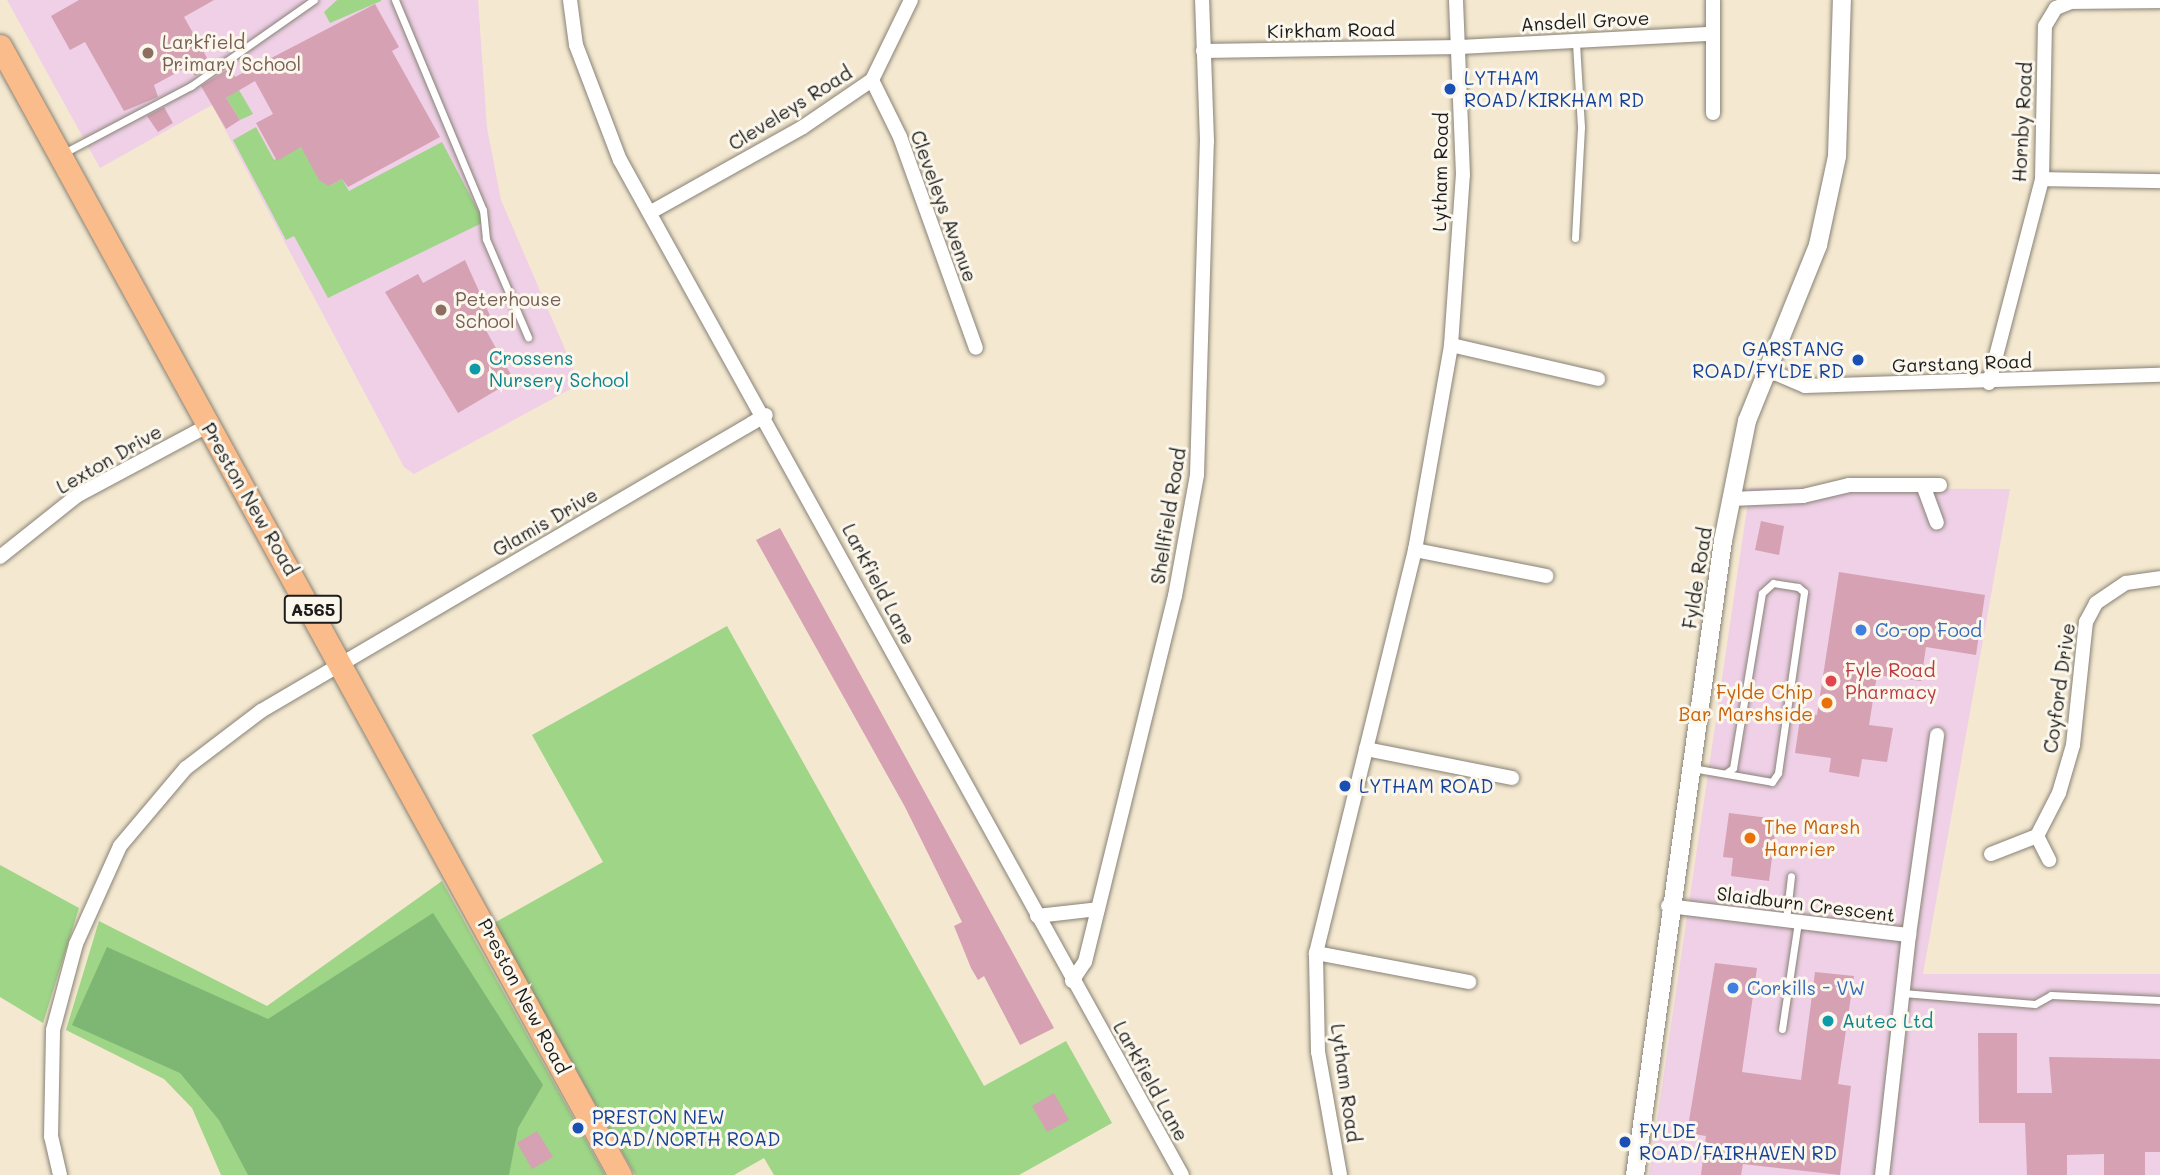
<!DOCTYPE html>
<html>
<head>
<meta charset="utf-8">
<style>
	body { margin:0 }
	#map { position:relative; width:2160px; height:1175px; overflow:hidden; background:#f4e8d0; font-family:Mali,sans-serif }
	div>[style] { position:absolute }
	.built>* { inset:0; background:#efd0e7 }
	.green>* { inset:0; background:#9ed587 }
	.forest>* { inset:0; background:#7eb674 }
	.building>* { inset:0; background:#d5a1b3 }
	.roads { filter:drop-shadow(0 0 2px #888276) drop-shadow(0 0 2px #888276) }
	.service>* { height:7px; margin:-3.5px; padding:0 3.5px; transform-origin:3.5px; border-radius:3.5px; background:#fff }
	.minor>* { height:14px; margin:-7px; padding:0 7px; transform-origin:7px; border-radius:7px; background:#fff }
	.tertiary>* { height:18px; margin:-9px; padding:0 9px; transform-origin:9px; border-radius:9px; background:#fff }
	.trunk>* { height:23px; margin:-11.5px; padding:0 11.5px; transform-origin:11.5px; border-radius:11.5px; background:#f9bc8a }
	.dots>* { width:19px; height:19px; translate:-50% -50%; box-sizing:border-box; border:4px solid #fbf7ec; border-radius:50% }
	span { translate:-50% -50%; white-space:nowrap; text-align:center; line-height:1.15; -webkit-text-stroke:6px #fbf7ec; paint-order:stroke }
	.shield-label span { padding:2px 5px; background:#fbf7ec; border:2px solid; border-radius:5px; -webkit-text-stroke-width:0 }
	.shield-label { font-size:18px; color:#1c1c1c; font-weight:700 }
	.street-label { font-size:19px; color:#1c1c1c }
	.education-label { font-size:19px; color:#785e54 }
	.left { translate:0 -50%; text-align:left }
	.transit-label { font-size:19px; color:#164399 }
	.right { translate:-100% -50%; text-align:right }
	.culture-label { font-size:19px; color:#0d838f }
	.shop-label { font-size:19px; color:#366cbe }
	.health-label { font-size:19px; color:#be3a42 }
	.food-label { font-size:19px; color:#c56008 }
</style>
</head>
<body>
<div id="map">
	<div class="built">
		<i style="clip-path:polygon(7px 0,478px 0,487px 128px,501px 200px,580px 384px,414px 474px,404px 467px,212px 105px,100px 168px)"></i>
		<i style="clip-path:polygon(1750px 488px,2010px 489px,1923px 974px,2160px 974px,2160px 1175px,1649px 1175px)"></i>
	</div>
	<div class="green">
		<i style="clip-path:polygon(337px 0,381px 0,381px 1px,330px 23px,324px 12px)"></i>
		<i style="clip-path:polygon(239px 90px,253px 114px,240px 120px,226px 98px)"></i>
		<i style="clip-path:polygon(256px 127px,274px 160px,301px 147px,329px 186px,342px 179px,349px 191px,442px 142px,484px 222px,328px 298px,294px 236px,286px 240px,233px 140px)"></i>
		<i style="clip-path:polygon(727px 626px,984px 1086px,1066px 1041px,1112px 1123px,1019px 1175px,774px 1175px,764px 1158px,734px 1175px,635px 1175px,494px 923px,603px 862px,532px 735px)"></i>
		<i style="clip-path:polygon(0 865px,79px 908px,43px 1023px,0 997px)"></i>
		<i style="clip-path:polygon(442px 881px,605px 1175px,221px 1175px,192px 1108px,164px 1079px,66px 1030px,99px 921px,267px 1006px)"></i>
	</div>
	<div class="forest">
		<i style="clip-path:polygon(433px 913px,543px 1085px,518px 1128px,509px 1175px,248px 1175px,219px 1120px,180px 1073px,72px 1025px,107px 947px,268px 1019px)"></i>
	</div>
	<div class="building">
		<i style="clip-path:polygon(79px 0,214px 0,184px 17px,211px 65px,195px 76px,189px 66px,154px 85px,158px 97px,124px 111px,85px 42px,70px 50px,51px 16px)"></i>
		<i style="clip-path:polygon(375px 4px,399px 47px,392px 51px,440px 137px,348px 187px,342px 179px,329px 186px,319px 180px,301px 147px,277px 161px,256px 123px,273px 114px,255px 81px,226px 98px,240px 120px,226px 129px,201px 86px,230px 68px,235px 77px)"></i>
		<i style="clip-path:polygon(164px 107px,173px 123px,158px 132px,147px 116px)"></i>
		<i style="clip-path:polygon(465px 260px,492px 320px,483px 325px,514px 380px,458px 413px,385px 292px,418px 274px,423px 283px)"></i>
		<i style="clip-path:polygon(1761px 521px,1784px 526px,1779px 555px,1755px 550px)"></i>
		<i style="clip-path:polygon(780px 528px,1054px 1028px,1020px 1045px,984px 976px,978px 980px,971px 968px,954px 926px,962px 922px,905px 807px,756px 540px)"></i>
		<i style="clip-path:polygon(1839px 572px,1985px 595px,1976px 655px,1926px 647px,1921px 681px,1877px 675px,1869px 725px,1893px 728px,1887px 762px,1862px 759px,1859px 777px,1829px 772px,1831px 758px,1795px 753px,1801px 712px,1817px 715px)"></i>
		<i style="clip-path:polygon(1729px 813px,1777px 819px,1769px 881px,1731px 876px,1733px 858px,1723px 857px)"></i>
		<i style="clip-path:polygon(1715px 963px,1757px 968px,1742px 1072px,1801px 1080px,1815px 972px,1854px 976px,1838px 1084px,1851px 1086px,1840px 1175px,1743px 1164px,1741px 1175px,1701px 1175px,1706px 1136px,1687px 1133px)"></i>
		<i style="clip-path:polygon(1978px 1033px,2017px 1033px,2017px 1093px,2052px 1093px,2049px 1057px,2160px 1059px,2160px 1152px,2145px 1152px,2145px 1175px,2104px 1175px,2104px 1154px,2067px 1155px,2067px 1175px,2027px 1175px,2025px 1123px,1979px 1123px)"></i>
		<i style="clip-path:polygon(1054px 1093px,1069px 1120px,1047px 1132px,1032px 1106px)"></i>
		<i style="clip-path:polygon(537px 1131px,553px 1157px,532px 1169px,517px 1143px)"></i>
	</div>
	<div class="roads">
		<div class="service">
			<i style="left:395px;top:0;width:228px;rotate:67.3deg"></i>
			<i style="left:483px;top:210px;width:29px;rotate:84deg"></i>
			<i style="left:486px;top:239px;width:107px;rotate:66.8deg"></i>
			<i style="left:62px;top:154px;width:146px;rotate:-27.8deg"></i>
			<i style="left:191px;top:86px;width:150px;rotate:-35deg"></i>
			<i style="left:1575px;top:238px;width:111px;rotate:-86.9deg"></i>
			<i style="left:1581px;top:127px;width:85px;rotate:-93.4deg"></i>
			<i style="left:1692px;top:768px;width:81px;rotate:9.9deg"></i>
			<i style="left:1772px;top:782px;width:11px;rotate:-56deg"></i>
			<i style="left:1778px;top:773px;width:183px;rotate:-81.8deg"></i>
			<i style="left:1804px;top:592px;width:8px;rotate:-140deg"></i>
			<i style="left:1798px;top:587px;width:25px;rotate:-171deg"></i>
			<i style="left:1773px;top:583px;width:15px;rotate:138deg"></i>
			<i style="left:1762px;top:593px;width:177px;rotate:99.4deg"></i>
			<i style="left:1733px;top:768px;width:9px;rotate:144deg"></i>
			<i style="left:1786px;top:920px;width:44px;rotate:-83.5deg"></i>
			<i style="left:1903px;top:993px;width:132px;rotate:4.8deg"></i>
			<i style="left:2035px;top:1004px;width:18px;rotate:-29deg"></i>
			<i style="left:2051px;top:995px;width:109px;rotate:2.6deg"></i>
			<i style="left:1782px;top:1029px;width:108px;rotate:-81.5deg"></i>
		</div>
		<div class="minor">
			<i style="left:570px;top:0;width:45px;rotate:82.4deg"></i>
			<i style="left:576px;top:45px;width:123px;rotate:69.1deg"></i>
			<i style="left:620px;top:160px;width:1160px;rotate:61.03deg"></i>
			<i style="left:1203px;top:51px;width:257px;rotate:-0.9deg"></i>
			<i style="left:1460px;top:47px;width:251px;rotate:-3deg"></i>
			<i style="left:872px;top:80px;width:64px;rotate:63.8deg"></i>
			<i style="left:900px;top:137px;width:224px;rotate:70.2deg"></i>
			<i style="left:1713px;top:113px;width:113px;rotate:-90deg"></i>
			<i style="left:2042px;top:179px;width:118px;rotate:1deg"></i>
			<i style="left:651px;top:212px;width:174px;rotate:-29.2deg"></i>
			<i style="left:803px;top:127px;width:83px;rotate:-34.3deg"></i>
			<i style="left:872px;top:80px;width:89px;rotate:-64deg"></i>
			<i style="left:1451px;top:345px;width:151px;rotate:13deg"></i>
			<i style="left:1768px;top:370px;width:40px;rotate:23.4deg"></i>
			<i style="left:1805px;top:386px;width:355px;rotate:-1.8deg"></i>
			<i style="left:1989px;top:383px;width:211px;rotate:-75.4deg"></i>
			<i style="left:2042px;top:179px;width:153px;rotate:-88.9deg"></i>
			<i style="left:2045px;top:26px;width:21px;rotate:-59deg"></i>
			<i style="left:2056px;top:8px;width:16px;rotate:-22deg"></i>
			<i style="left:2071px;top:2px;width:89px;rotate:-0.6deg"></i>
			<i style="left:1923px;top:485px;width:40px;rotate:69.8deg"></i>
			<i style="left:1731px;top:499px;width:72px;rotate:-2.4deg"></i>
			<i style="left:1803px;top:496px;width:47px;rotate:-13.4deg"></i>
			<i style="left:1849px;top:485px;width:91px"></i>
			<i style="left:1415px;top:550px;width:134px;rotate:11.2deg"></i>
			<i style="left:0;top:557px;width:100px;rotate:-38.5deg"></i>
			<i style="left:78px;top:495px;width:146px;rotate:-28.1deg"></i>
			<i style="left:1366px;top:749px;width:149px;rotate:11.2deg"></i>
			<i style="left:2037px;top:836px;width:27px;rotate:63deg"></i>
			<i style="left:1991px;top:854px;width:49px;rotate:-21.4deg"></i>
			<i style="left:2037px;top:836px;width:48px;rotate:-62.9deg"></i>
			<i style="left:2059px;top:793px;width:50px;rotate:-73.7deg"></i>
			<i style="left:2073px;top:745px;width:124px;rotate:-84deg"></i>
			<i style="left:2086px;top:622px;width:21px;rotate:-62deg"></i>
			<i style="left:2096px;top:603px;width:36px;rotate:-34deg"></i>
			<i style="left:2126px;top:583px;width:34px;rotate:-8deg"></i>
			<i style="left:1668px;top:906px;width:243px;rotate:6.9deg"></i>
			<i style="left:1909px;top:935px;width:242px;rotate:96.4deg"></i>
			<i style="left:1037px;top:916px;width:61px;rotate:-6.5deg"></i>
			<i style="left:1909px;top:935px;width:202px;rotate:-82deg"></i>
			<i style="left:1316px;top:953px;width:156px;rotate:10.7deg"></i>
			<i style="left:1072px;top:981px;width:23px;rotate:-56deg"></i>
			<i style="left:1085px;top:962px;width:377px;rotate:-76.2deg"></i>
			<i style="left:1175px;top:596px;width:123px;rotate:-79.7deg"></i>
			<i style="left:1197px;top:475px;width:334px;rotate:-88.3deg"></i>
			<i style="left:1207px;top:141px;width:141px;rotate:-92deg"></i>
			<i style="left:60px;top:1175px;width:39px;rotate:-103deg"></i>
			<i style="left:51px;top:1137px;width:107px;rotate:-88.9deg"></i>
			<i style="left:53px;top:1030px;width:89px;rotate:-75deg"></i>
			<i style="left:76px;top:944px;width:107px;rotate:-65.8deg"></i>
			<i style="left:120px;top:846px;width:102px;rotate:-49.8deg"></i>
			<i style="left:186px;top:768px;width:94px;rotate:-37.2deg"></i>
			<i style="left:261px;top:711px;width:585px;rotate:-30.38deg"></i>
			<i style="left:1340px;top:1175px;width:125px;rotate:-100.1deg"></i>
			<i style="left:1318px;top:1052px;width:99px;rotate:-91.2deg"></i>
			<i style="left:1316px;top:953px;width:415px;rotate:-76.2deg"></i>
			<i style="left:1415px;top:550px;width:208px;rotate:-80deg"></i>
			<i style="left:1451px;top:345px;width:170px;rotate:-86deg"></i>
			<i style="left:1463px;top:175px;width:175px;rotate:-92.3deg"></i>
		</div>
		<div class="tertiary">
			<i style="left:1635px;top:1175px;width:640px;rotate:-82.1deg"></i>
			<i style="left:1723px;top:541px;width:122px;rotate:-78.7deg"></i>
			<i style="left:1747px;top:421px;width:190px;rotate:-68deg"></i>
			<i style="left:1818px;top:245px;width:91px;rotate:-77.9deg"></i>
			<i style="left:1837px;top:156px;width:156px;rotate:-88.2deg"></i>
		</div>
		<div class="trunk">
			<i style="left:0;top:46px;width:1288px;rotate:61.23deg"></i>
		</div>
	</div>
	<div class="dots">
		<i style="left:148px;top:53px;background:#8d6e63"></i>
		<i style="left:1450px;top:89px;background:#1a4fb4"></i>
		<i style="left:441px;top:310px;background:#8d6e63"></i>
		<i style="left:1858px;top:360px;background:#1a4fb4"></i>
		<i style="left:475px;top:369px;background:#0f9aa8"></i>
		<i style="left:1861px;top:630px;background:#3f7fe0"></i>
		<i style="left:1831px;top:681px;background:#e0444e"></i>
		<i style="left:1827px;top:703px;background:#e8710a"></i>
		<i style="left:1345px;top:786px;background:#1a4fb4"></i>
		<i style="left:1750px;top:838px;background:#e8710a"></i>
		<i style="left:1733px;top:988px;background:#3f7fe0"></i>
		<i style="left:1828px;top:1021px;background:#0f9aa8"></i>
		<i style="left:578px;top:1128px;background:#1a4fb4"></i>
		<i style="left:1625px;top:1142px;background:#1a4fb4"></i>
	</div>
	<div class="shield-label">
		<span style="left:313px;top:609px">A565</span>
	</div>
	<div class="street-label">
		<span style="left:1585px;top:21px;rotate:-3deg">Ansdell Grove</span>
		<span style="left:1331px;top:30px;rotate:-1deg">Kirkham Road</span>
		<span style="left:790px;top:108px;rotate:-32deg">Cleveleys Road</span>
		<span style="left:2022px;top:122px;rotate:-87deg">Hornby Road</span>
		<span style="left:1440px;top:172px;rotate:-89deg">Lytham Road</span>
		<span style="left:944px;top:206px;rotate:70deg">Cleveleys Avenue</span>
		<span style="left:1962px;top:363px;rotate:-2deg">Garstang Road</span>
		<span style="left:109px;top:459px;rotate:-30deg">Lexton Drive</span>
		<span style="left:250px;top:499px;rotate:60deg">Preston New Road</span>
		<span style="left:1168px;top:516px;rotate:-81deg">Shellfield Road</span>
		<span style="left:545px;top:522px;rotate:-30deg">Glamis Drive</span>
		<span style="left:1697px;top:578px;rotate:-81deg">Fylde Road</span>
		<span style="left:879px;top:584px;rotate:62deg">Larkfield Lane</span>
		<span style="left:2059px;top:688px;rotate:-82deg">Coyford Drive</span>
		<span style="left:1806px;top:904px;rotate:7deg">Slaidburn Crescent</span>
		<span style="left:524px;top:996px;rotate:62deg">Preston New Road</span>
		<span style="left:1151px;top:1081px;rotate:61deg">Larkfield Lane</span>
		<span style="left:1346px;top:1083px;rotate:82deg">Lytham Road</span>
	</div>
	<div class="education-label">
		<span class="left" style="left:162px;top:53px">Larkfield<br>Primary School</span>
		<span class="left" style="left:455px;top:310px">Peterhouse<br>School</span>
	</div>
	<div class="transit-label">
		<span class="left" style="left:1464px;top:89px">LYTHAM<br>ROAD/KIRKHAM RD</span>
		<span class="right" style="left:1844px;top:360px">GARSTANG<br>ROAD/FYLDE RD</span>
		<span class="left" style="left:1359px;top:786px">LYTHAM ROAD</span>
		<span class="left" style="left:592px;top:1128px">PRESTON NEW<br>ROAD/NORTH ROAD</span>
		<span class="left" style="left:1639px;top:1142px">FYLDE<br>ROAD/FAIRHAVEN RD</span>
	</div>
	<div class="culture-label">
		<span class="left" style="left:489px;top:369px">Crossens<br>Nursery School</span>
		<span class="left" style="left:1842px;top:1021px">Autec Ltd</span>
	</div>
	<div class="shop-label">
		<span class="left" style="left:1875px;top:630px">Co-op Food</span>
		<span class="left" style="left:1747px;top:988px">Corkills - VW</span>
	</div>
	<div class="health-label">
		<span class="left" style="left:1845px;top:681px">Fyle Road<br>Pharmacy</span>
	</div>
	<div class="food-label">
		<span class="right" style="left:1813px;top:703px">Fylde Chip<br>Bar Marshside</span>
		<span class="left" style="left:1764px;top:838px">The Marsh<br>Harrier</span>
	</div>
</div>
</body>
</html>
